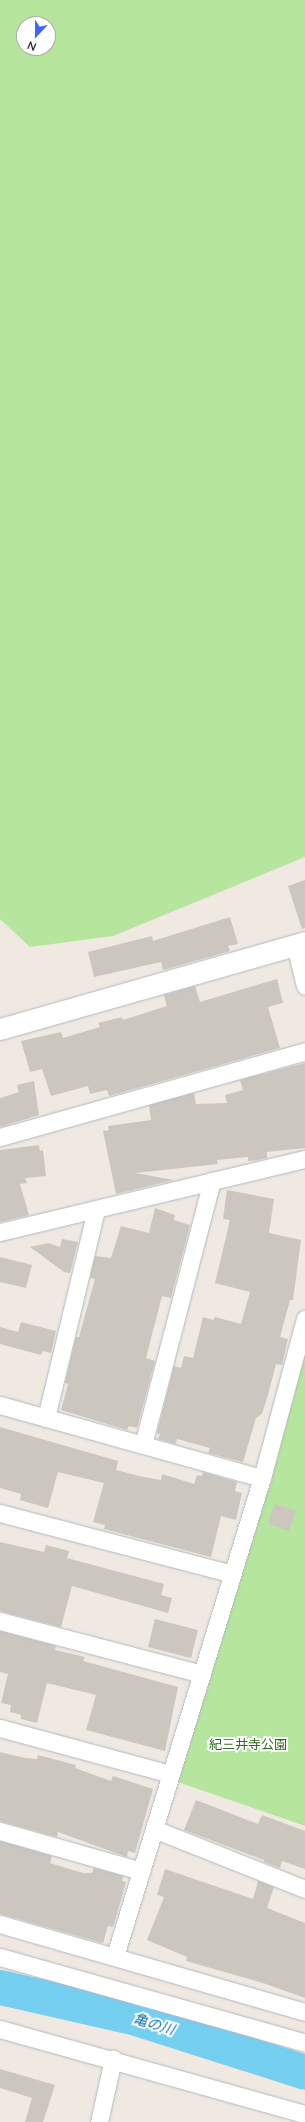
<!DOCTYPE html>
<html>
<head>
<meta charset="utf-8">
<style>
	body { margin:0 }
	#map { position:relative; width:305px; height:2122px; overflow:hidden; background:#efe9e1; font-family:Lato,"Noto Sans JP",sans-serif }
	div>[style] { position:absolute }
	.green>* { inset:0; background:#b6e59e }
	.river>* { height:35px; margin:-17.5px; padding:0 17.5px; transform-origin:17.5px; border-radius:17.5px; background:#75cff0 }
	.building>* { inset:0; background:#cbc7bf }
	.roads { filter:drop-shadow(0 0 1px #b4b7c1) drop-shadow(0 0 1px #b4b7c1) }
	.minor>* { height:17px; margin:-8.5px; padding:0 8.5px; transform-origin:8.5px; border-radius:8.5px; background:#fff }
	.tertiary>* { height:21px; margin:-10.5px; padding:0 10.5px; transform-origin:10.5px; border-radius:10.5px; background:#fff }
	span { translate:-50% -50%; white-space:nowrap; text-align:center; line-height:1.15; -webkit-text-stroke:4px #fff; paint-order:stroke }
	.park-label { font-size:13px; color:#2c6e1b }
	.water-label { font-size:14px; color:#0d6fa3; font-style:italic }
	.north { position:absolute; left:16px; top:16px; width:40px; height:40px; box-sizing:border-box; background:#fff; border:1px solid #ababab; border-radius:50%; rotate:202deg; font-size:11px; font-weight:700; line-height:16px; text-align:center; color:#2e2e2e }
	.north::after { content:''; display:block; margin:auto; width:14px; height:18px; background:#4264fb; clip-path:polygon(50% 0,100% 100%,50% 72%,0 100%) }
</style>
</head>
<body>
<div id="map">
	<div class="green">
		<i style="clip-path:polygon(evenodd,0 0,305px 0,305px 857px,113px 936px,30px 947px,0 919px,0 0,24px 24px,48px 24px,48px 48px,24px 48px,24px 24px)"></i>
		<i style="clip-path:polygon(305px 1351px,305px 1826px,178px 1782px)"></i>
	</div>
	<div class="river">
		<i style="left:0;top:1987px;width:139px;rotate:12.8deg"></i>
		<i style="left:136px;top:2018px;width:177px;rotate:17.7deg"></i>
	</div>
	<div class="building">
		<i style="clip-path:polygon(305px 880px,305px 928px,302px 929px,288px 886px)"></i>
		<i style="clip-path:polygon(230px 917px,238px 944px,228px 946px,230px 951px,163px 970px,161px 962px,94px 977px,88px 952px,152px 936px,153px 941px)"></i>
		<i style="clip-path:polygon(277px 979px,283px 1003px,268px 1007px,280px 1048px,109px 1096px,107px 1090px,90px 1094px,88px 1086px,51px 1096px,42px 1069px,30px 1072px,21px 1041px,61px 1032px,63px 1038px,100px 1027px,98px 1023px,122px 1017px,123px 1020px,167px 1006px,164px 995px,195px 986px,200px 1002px)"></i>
		<i style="clip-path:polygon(305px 1063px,305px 1148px,267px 1152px,267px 1158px,259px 1160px,248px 1161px,248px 1157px,217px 1160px,218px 1164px,135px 1173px,174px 1180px,116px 1194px,103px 1131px,109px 1130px,108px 1126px,151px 1120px,149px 1105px,194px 1093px,196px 1104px,227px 1103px,225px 1095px,243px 1090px,240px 1080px)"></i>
		<i style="clip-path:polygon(34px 1081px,39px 1115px,0 1127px,0 1098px,19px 1092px,17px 1085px)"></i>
		<i style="clip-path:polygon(39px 1145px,40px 1151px,43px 1150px,46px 1176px,25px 1178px,27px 1183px,20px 1184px,29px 1215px,0 1222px,0 1150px)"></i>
		<i style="clip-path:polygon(227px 1190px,274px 1199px,269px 1233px,301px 1240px,293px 1300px,290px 1300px,280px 1337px,288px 1339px,282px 1365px,276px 1364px,268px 1395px,262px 1414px,256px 1418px,243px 1462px,208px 1453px,210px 1448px,177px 1439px,176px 1444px,158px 1439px,160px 1434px,157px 1433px,174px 1366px,181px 1368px,184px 1356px,193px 1358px,203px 1317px,213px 1320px,215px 1317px,241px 1324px,250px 1292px,215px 1283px,230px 1220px,223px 1219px)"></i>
		<i style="clip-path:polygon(155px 1208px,175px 1215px,174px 1220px,190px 1225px,171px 1298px,162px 1296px,146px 1358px,155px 1361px,137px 1428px,129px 1426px,127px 1430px,61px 1410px,68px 1384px,65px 1383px,76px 1337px,79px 1337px,95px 1279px,90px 1278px,95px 1256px,111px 1258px,121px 1226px,149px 1233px)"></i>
		<i style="clip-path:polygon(62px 1239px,78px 1242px,70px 1273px,64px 1272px,30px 1247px,48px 1243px,60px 1247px)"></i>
		<i style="clip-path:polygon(0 1257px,32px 1265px,26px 1288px,0 1282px)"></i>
		<i style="clip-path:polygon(21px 1322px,56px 1331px,51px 1353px,43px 1351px,41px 1355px,0 1344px,0 1327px,18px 1332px)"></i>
		<i style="clip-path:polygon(0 1427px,118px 1461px,116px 1470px,139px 1476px,161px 1480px,162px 1474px,194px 1484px,197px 1475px,202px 1476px,203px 1472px,237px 1482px,235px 1491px,242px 1493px,236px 1520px,221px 1516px,211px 1557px,104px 1529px,105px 1525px,93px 1522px,104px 1483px,58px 1472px,48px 1508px,20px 1500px,21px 1494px,0 1488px)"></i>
		<i style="clip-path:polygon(274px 1504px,296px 1510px,289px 1531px,268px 1524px)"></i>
		<i style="clip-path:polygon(0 1542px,44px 1552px,46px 1545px,69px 1551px,67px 1558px,164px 1584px,161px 1595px,172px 1598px,168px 1613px,72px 1586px,61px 1627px,0 1611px)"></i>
		<i style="clip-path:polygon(155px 1619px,198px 1630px,191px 1658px,148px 1647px)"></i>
		<i style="clip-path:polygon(0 1631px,56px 1646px,55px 1650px,85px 1657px,83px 1661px,178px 1687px,165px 1751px,86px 1730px,96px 1695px,47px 1683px,37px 1723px,21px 1719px,21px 1715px,10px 1712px,11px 1705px,1px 1703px,8px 1674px,0 1672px)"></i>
		<i style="clip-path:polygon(0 1752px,25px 1758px,37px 1759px,38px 1755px,76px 1765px,75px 1768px,111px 1781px,113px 1776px,153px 1789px,135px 1853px,128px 1851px,127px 1857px,58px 1832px,57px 1837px,0 1821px)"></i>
		<i style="clip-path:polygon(196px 1800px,258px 1824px,262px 1815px,305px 1831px,305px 1869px,282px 1861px,280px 1868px,264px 1862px,264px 1860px,184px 1830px)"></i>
		<i style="clip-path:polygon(0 1841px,52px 1856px,50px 1863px,83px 1873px,92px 1873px,94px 1868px,123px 1876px,122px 1881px,126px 1882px,115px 1921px,113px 1927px,108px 1926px,103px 1943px,0 1914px)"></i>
		<i style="clip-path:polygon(165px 1869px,253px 1899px,258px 1881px,274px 1887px,267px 1908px,305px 1923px,305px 1998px,263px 1983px,186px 1961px,187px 1957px,147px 1940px,164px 1897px,157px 1895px)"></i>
		<i style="clip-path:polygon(0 2069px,55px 2085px,43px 2122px,25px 2122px,32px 2098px,0 2088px)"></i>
	</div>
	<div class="roads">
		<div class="minor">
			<i style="left:295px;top:945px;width:42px;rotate:76.3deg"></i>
			<i style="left:0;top:1137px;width:317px;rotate:-15.7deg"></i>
			<i style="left:0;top:1232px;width:314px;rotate:-13.5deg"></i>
			<i style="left:0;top:1405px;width:272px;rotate:15.6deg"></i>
			<i style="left:46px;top:1418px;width:215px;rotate:-76.5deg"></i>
			<i style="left:143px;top:1445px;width:273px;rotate:-75.4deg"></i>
			<i style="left:0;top:1513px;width:240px;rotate:14.7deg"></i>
			<i style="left:0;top:1621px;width:209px;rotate:14.7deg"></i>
			<i style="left:0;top:1728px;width:177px;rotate:15.1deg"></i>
			<i style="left:154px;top:1829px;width:162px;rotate:21.7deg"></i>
			<i style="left:0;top:1831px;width:147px;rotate:15.8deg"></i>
			<i style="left:0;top:1924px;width:317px;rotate:16.1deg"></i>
			<i style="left:115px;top:1956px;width:500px;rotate:-72.91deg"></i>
			<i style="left:262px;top:1478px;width:165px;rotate:-74.9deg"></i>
			<i style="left:0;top:1957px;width:317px;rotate:15.7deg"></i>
			<i style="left:0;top:2029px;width:317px;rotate:15.6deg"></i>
			<i style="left:99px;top:2122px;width:65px;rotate:-77.5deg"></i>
		</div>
		<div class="tertiary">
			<i style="left:0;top:1029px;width:317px;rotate:-15.9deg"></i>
		</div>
	</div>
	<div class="park-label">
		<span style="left:248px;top:1744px">紀三井寺公園</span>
	</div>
	<div class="water-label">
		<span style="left:154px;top:2024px;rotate:17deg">亀の川</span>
	</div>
	<div class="north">N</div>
</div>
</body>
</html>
